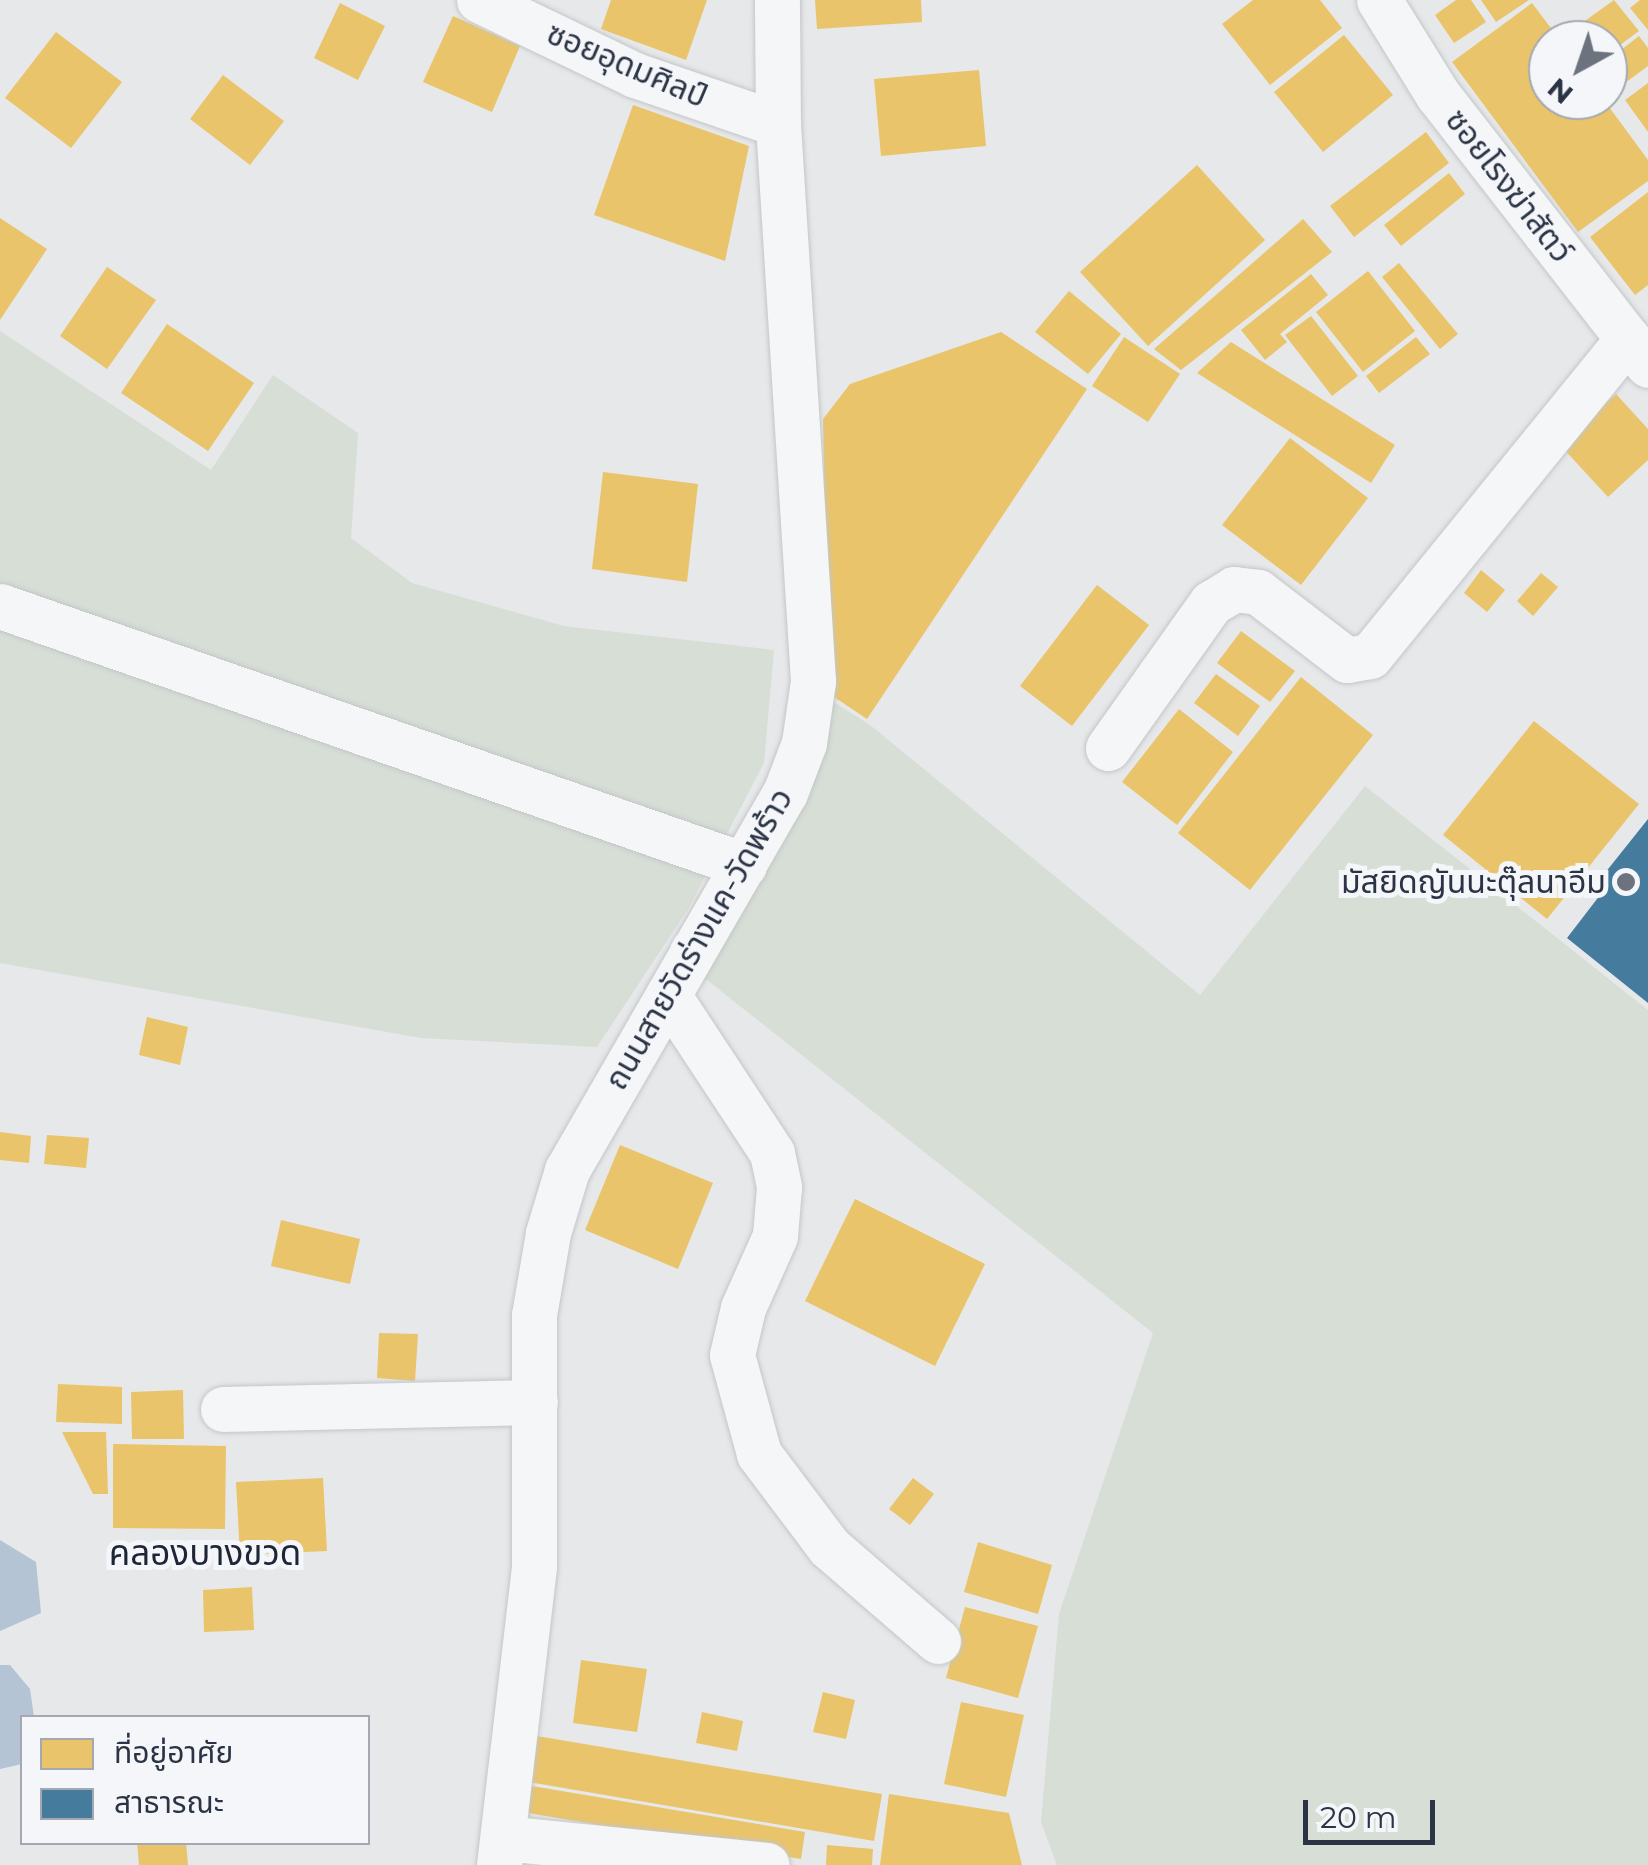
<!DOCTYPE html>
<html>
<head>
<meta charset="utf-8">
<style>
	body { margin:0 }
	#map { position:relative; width:1648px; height:1865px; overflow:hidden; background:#e6e8ea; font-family:Montserrat,"Noto Sans Thai",sans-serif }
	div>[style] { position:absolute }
	.green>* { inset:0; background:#d6ded6 }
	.water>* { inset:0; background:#b4c4d5 }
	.homes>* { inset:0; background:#e9c46a }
	.public>* { inset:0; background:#457b9d }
	.roads { filter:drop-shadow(0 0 2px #c4c6c8) drop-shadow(0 0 2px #c4c6c8) }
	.minor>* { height:45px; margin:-22.5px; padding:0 22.5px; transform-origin:22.5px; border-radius:22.5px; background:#f5f6f7 }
	.dots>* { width:28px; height:28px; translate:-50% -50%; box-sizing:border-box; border:5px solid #f4f6f9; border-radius:50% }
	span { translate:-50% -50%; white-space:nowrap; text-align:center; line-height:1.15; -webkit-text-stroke:10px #f4f6f9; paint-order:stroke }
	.street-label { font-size:32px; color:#2b3445 }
	.poi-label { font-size:32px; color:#2b3445 }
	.right { translate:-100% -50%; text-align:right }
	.neighbourhood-label { font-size:35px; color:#1d2536 }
	.legend { position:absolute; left:20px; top:1715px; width:350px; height:130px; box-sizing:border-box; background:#f4f6f9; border:2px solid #a4a8b1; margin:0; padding:12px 18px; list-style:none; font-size:30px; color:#2b3445 }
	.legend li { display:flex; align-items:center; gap:20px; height:50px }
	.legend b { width:50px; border:2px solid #a4a8b1 }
	.north { position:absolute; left:1528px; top:20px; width:100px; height:100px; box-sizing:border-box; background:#f4f6f9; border:2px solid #a4a8b1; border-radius:50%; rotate:220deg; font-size:28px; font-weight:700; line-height:40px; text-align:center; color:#2b3445 }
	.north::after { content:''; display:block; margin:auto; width:35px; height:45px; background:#6c737f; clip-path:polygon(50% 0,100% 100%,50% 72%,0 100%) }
	.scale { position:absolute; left:1303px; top:1800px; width:132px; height:45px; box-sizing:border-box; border:5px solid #2b3445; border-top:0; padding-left:12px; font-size:30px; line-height:35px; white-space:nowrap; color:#2b3445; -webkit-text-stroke:8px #f4f6f9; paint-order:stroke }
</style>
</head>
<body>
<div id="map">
	<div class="green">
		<i style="clip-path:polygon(0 331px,211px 470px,273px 375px,358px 433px,351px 538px,412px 583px,564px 626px,774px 650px,764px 763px,688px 909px,597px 1047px,421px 1038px,0 963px)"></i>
		<i style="clip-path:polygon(829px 699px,870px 725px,1200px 995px,1365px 786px,1648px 1010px,1648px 1865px,1057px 1865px,1041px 1822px,1059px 1614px,1153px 1333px,702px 976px)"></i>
	</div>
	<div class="water">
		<i style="clip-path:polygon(0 1540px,36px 1562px,41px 1613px,0 1631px)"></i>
		<i style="clip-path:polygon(0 1665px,10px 1665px,30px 1689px,34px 1717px,22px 1718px,22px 1764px,0 1769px)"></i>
	</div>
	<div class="homes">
		<i style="clip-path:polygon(611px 0,707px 0,686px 60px,601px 29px)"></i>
		<i style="clip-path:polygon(815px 0,921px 0,922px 22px,817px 29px)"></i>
		<i style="clip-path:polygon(1253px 0,1320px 0,1342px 28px,1270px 85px,1222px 24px)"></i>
		<i style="clip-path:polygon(1456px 0,1471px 0,1486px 22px,1454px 43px,1435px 15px)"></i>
		<i style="clip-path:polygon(1481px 0,1529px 0,1496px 22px)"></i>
		<i style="clip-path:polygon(1614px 0,1639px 31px,1608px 54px,1608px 40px,1578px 40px,1571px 31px)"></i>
		<i style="clip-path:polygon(1640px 0,1648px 0,1648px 30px,1630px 8px)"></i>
		<i style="clip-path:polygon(340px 3px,385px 26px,358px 80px,314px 58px)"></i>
		<i style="clip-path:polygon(1532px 3px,1560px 40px,1548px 40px,1548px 100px,1604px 100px,1648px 160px,1648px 181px,1578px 232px,1452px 62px)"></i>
		<i style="clip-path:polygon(453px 16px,520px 46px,492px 112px,423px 82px)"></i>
		<i style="clip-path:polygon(56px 32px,122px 82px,71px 148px,5px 98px)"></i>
		<i style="clip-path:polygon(1344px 35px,1393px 95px,1323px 152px,1274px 92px)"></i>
		<i style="clip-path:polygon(1639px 36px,1648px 48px,1648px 66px,1614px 91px,1608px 60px)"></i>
		<i style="clip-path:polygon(979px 70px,986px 146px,881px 156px,874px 79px)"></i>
		<i style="clip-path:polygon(223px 75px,284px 121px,250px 165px,190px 119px)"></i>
		<i style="clip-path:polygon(1648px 83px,1648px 132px,1625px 100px)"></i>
		<i style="clip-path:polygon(633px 105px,749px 146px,725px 261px,594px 215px)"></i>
		<i style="clip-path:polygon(1426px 132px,1449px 163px,1354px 237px,1330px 206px)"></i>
		<i style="clip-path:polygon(1197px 165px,1265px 240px,1148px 346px,1080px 272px)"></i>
		<i style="clip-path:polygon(1449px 173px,1465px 194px,1401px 246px,1384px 225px)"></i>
		<i style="clip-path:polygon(1648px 192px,1648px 285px,1635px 295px,1590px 237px)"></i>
		<i style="clip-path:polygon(0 218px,47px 249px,0 320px)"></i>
		<i style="clip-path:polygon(1303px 219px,1332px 252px,1181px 370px,1154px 349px)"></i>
		<i style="clip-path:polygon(1399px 263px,1458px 334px,1440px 349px,1382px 277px)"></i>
		<i style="clip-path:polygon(107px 267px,156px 300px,107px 369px,60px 336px)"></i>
		<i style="clip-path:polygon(1368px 271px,1415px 331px,1363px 372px,1316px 312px)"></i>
		<i style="clip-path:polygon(1311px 274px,1328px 295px,1280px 334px,1287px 342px,1265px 360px,1241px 330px)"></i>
		<i style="clip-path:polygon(1069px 291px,1121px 334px,1088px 374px,1035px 332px)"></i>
		<i style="clip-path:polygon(1311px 316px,1358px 376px,1332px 396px,1285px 335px)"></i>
		<i style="clip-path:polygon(167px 324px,254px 383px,208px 451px,121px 393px)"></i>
		<i style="clip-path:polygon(1001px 332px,1087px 389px,867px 719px,828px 693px,823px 419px,850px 384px)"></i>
		<i style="clip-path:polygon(1124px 337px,1180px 374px,1148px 422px,1092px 386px)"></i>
		<i style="clip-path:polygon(1416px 337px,1430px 354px,1379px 393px,1366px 376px)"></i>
		<i style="clip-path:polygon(1231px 342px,1395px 445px,1371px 483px,1197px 373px)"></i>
		<i style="clip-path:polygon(1616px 394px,1648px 429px,1648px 460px,1608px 497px,1560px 445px)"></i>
		<i style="clip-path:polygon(1290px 438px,1368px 498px,1301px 585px,1222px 525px)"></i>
		<i style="clip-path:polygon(603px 472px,698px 484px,687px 582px,592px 569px)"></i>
		<i style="clip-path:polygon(1481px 570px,1505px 590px,1487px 612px,1464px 593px)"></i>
		<i style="clip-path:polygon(1541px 573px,1558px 587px,1533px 616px,1517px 601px)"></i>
		<i style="clip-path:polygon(1097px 585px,1149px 625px,1072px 726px,1020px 686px)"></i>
		<i style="clip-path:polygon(1241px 631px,1295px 671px,1270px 702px,1217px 663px)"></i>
		<i style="clip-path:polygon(1216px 674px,1260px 706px,1238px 736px,1194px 703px)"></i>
		<i style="clip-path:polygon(1301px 677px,1373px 735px,1250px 890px,1178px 833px)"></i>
		<i style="clip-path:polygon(1179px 709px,1233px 752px,1177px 825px,1122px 782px)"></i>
		<i style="clip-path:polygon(1534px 721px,1639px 804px,1547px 919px,1443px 835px)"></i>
		<i style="clip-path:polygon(147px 1017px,188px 1027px,180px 1065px,139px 1055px)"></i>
		<i style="clip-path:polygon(0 1132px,31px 1136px,29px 1163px,0 1160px)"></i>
		<i style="clip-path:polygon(47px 1135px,89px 1138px,86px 1168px,44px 1164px)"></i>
		<i style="clip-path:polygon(620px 1145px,713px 1183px,678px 1269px,585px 1230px)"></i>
		<i style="clip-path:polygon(855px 1199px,985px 1264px,935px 1366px,805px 1301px)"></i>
		<i style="clip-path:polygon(281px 1220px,360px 1239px,350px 1284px,271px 1266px)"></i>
		<i style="clip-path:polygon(379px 1333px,418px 1334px,415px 1381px,377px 1378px)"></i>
		<i style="clip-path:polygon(58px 1384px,122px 1387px,122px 1424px,56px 1422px)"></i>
		<i style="clip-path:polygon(183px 1390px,184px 1439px,132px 1439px,131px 1392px)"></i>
		<i style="clip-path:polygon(62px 1432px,106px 1432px,108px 1494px,93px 1494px)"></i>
		<i style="clip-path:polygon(113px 1444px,226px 1446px,225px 1529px,113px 1528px)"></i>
		<i style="clip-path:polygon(323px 1478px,327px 1551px,240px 1555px,236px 1482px)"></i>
		<i style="clip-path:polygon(913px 1478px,934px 1494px,910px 1525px,889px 1509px)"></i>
		<i style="clip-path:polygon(978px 1542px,1052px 1565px,1038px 1614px,964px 1592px)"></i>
		<i style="clip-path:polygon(252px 1587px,254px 1630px,204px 1632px,203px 1590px)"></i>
		<i style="clip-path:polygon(965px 1607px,1038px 1626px,1018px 1698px,946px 1678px)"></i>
		<i style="clip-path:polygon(581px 1660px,647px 1669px,637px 1732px,573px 1723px)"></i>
		<i style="clip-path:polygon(823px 1692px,855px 1700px,846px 1739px,813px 1732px)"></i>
		<i style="clip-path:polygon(961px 1702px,1024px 1715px,1006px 1797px,944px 1784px)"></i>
		<i style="clip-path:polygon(702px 1712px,743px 1721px,737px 1751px,696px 1743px)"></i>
		<i style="clip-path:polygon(525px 1734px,882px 1794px,874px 1841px,517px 1780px)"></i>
		<i style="clip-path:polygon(526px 1785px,805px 1832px,801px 1859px,522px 1812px)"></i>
		<i style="clip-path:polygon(889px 1794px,1009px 1813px,1022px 1865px,880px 1865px)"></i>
		<i style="clip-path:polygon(137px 1842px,186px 1842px,188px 1865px,139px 1865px)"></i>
		<i style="clip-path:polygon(827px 1845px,873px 1849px,872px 1865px,826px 1865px)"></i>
	</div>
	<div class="public">
		<i style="clip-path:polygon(1648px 819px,1648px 1003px,1567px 938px,1607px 886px,1601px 878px)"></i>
	</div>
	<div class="roads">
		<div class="minor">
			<i style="left:479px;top:0;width:173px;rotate:25.7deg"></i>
			<i style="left:635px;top:75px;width:151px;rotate:18.9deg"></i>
			<i style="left:1379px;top:0;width:112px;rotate:58.2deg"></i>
			<i style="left:1438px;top:95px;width:342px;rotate:52.1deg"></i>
			<i style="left:0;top:606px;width:788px;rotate:19.19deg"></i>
			<i style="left:1108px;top:748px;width:178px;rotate:-54.6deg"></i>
			<i style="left:1211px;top:603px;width:27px;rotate:-31deg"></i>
			<i style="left:1234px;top:589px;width:24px;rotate:7deg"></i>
			<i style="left:1258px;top:592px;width:112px;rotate:37.4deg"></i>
			<i style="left:1347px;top:660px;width:23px;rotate:-10deg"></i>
			<i style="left:1370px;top:656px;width:409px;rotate:-50.9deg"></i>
			<i style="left:668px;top:995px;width:189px;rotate:56.6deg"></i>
			<i style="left:772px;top:1153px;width:35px;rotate:78deg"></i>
			<i style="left:779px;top:1187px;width:49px;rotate:94.7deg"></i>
			<i style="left:775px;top:1236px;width:79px;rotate:114deg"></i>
			<i style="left:743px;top:1308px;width:48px;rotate:103.2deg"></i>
			<i style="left:732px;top:1355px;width:103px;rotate:74.7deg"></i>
			<i style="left:759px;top:1454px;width:116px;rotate:53deg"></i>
			<i style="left:829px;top:1547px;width:144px;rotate:40.8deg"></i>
			<i style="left:223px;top:1409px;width:312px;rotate:-1.3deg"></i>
			<i style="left:503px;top:1838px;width:265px;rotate:5.8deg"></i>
			<i style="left:499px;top:1865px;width:301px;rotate:-83.3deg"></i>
			<i style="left:534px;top:1566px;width:251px;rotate:-90deg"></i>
			<i style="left:534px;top:1315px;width:83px;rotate:-80.3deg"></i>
			<i style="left:548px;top:1233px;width:66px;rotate:-73.2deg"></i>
			<i style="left:567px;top:1170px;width:435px;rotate:-60deg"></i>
			<i style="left:785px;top:793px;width:53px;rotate:-69.2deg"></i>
			<i style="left:804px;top:743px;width:63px;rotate:-81.7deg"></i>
			<i style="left:813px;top:681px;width:558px;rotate:-93.6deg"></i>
			<i style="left:778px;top:124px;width:124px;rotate:-90.5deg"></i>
		</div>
	</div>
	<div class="dots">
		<i style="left:1626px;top:882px;background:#6c737f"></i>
	</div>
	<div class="street-label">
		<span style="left:627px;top:65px;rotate:23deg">ซอยอุดมศิลป์</span>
		<span style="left:1509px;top:186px;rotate:52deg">ซอยโรงฆ่าสัตว์</span>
		<span style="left:699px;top:939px;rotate:-60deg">ถนนสายวัดร่างแค-วัดพร้าว</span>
	</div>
	<div class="poi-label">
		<span class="right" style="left:1606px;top:882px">มัสยิดญันนะตุ๊ลนาอีม</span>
	</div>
	<div class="neighbourhood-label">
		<span style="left:205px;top:1553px">คลองบางขวด</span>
	</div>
	<ul class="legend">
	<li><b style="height:28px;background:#e9c46a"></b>ที่อยู่อาศัย</li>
	<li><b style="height:28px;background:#457b9d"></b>สาธารณะ</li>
	</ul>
	<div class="north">N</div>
	<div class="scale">20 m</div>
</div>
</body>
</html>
